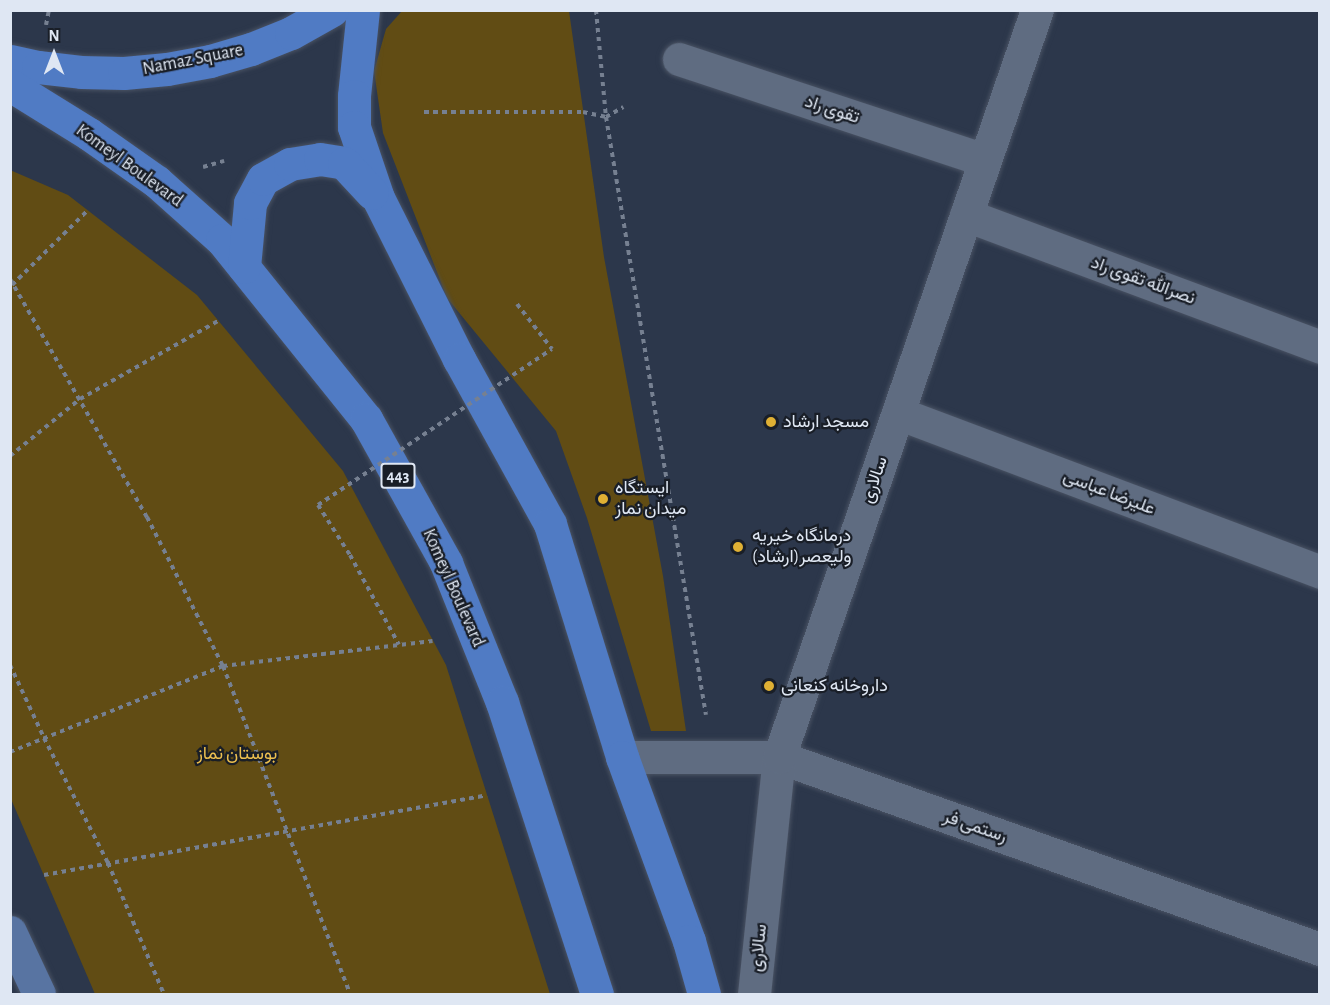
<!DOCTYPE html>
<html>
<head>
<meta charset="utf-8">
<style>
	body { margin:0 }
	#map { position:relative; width:1330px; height:1005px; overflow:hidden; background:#2c374b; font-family:"Alegreya Sans",Vazirmatn,sans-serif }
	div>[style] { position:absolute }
	.green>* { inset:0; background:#614c14 }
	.path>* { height:4px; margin-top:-2px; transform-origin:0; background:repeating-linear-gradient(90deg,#768091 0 4.5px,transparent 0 9px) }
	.roads { filter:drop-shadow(0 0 2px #495263) drop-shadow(0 0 2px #495263) }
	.street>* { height:33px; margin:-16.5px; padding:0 16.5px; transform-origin:16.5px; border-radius:16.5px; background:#5f6c81 }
	.secondary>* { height:33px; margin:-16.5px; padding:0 16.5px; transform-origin:16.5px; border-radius:16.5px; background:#5874a2 }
	.primary>* { height:33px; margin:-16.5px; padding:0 16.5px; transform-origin:16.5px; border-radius:16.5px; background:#507bc4 }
	.path-bridge>* { height:4px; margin-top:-2px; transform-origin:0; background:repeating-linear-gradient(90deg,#768091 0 4.5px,transparent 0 9px) }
	.dots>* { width:16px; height:16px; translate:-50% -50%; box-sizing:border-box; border:3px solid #191e27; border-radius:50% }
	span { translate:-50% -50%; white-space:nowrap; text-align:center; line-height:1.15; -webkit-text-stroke:4.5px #191e27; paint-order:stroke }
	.shield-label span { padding:2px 4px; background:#191e27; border:2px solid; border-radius:4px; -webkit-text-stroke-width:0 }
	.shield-label { font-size:16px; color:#dfe7f3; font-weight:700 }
	.street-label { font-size:18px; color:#dfe7f3 }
	.poi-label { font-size:18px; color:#dfe7f3 }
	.left { translate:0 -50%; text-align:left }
	.park-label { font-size:18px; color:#ecbf4f }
	.frame { position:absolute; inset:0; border:12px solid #dfe7f3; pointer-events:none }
	.north { position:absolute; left:24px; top:24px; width:60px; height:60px; -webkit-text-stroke:4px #191e27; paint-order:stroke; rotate:0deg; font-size:16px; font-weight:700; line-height:24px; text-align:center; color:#dfe7f3 }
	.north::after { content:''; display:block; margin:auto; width:21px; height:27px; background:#dfe7f3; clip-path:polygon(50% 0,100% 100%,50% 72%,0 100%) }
</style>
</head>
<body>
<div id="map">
	<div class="green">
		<i style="clip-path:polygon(402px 11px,569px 11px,604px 257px,663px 576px,686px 731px,651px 731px,587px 518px,556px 431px,447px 298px,383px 133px,374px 71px,386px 29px)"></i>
		<i style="clip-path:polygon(10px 170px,68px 195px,197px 295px,343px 471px,446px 665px,550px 994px,95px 994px,11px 799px)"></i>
	</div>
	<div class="path">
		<i style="left:596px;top:10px;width:107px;rotate:84.7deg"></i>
		<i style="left:606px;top:117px;width:606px;rotate:80.51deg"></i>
		<i style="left:46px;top:25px;width:15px;rotate:-79deg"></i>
		<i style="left:424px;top:112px;width:159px"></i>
		<i style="left:583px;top:112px;width:24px;rotate:12deg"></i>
		<i style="left:606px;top:117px;width:20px;rotate:-30deg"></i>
		<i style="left:203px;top:167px;width:22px;rotate:-16deg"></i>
		<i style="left:10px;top:279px;width:275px;rotate:60.1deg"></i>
		<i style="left:147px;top:517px;width:167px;rotate:63deg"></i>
		<i style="left:223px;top:666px;width:352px;rotate:68.8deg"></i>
		<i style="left:12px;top:285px;width:107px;rotate:-44.6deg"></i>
		<i style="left:517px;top:304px;width:57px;rotate:52.1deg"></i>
		<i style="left:10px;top:456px;width:90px;rotate:-39.2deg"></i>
		<i style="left:80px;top:399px;width:159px;rotate:-29.5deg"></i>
		<i style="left:318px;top:505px;width:59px;rotate:57.4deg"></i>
		<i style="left:350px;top:555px;width:102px;rotate:61.4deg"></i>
		<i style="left:10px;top:665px;width:81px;rotate:65deg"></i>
		<i style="left:44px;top:738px;width:140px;rotate:62.9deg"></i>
		<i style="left:108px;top:863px;width:142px;rotate:66.9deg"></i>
		<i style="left:10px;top:752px;width:230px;rotate:-22deg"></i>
		<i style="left:223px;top:666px;width:211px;rotate:-6.8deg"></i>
		<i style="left:44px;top:875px;width:450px;rotate:-10.2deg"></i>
	</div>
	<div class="roads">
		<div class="street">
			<i style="left:679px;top:59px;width:322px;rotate:18.3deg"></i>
			<i style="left:966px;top:215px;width:378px;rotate:20.4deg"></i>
			<i style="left:898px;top:413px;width:451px;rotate:20.6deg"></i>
			<i style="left:622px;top:757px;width:157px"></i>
			<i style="left:779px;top:757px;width:574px;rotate:19.54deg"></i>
			<i style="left:754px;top:994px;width:238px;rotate:-84deg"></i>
			<i style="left:779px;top:757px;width:790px;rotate:-70.95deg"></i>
		</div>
		<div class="secondary">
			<i style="left:10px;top:932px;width:68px;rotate:64.9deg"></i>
		</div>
		<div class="primary">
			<i style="left:363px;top:10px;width:86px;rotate:96deg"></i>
			<i style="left:354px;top:96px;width:31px;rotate:90deg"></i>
			<i style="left:354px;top:127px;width:75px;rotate:71.3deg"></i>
			<i style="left:378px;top:198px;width:180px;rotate:63.3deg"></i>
			<i style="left:459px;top:359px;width:188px;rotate:61.1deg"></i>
			<i style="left:550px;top:524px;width:244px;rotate:72.8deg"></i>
			<i style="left:622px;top:757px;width:196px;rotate:70deg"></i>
			<i style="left:689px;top:941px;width:55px;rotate:74.2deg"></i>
			<i style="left:10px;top:61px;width:29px;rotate:12deg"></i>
			<i style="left:38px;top:67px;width:43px;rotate:6.6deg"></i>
			<i style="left:81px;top:72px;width:43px;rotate:1.3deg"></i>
			<i style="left:124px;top:73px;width:43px;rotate:-5.3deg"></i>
			<i style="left:167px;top:69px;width:44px;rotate:-10.5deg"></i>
			<i style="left:210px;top:61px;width:43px;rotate:-16.3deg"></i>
			<i style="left:251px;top:49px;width:43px;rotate:-21.8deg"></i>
			<i style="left:291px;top:33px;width:47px;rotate:-29.3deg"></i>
			<i style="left:10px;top:85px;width:93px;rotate:31.8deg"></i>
			<i style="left:89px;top:134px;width:83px;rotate:35.2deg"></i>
			<i style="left:157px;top:182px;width:87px;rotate:41.7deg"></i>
			<i style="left:222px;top:240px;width:230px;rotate:51.2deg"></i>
			<i style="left:366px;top:419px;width:165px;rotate:60.9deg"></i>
			<i style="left:446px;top:563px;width:150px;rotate:68.1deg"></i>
			<i style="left:502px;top:702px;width:307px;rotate:72deg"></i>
			<i style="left:244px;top:267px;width:64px;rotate:-84.6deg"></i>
			<i style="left:250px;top:203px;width:27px;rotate:-62deg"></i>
			<i style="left:263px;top:179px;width:31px;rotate:-29deg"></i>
			<i style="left:290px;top:164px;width:30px;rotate:-9deg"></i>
			<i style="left:320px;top:159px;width:24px;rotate:9deg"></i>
			<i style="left:344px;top:163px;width:41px;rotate:47deg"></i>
		</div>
	</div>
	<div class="path-bridge">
		<i style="left:318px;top:505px;width:281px;rotate:-33.7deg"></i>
	</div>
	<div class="dots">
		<i style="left:771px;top:422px;background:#dfb034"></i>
		<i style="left:603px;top:499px;background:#dfb034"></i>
		<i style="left:738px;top:547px;background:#dfb034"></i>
		<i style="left:769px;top:686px;background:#dfb034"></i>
	</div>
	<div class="shield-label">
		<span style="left:398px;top:476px">443</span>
	</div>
	<div class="street-label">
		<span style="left:193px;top:60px;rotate:-11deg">Namaz Square</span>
		<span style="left:832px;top:110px;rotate:18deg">تقوی راد</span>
		<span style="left:129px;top:166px;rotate:36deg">Komeyl Boulevard</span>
		<span style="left:1143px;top:281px;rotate:20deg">نصرالله تقوی راد</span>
		<span style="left:875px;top:480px;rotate:-71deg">سالاری</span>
		<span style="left:1109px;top:493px;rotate:21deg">علیرضا عباسی</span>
		<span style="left:453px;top:588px;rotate:66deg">Komeyl Boulevard</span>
		<span style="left:975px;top:827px;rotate:19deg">رستمی فر</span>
		<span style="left:759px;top:948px;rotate:-84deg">سالاری</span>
	</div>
	<div class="poi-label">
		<span class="left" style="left:783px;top:422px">مسجد ارشاد</span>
		<span class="left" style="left:615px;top:499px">ایستگاه<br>میدان نماز</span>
		<span class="left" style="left:752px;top:547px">درمانگاه خیریه<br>ولیعصر(ارشاد)</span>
		<span class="left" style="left:781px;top:686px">داروخانه کنعانی</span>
	</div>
	<div class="park-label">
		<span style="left:237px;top:754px">بوستان نماز</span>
	</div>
	<div class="frame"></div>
	<div class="north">N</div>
</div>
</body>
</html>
